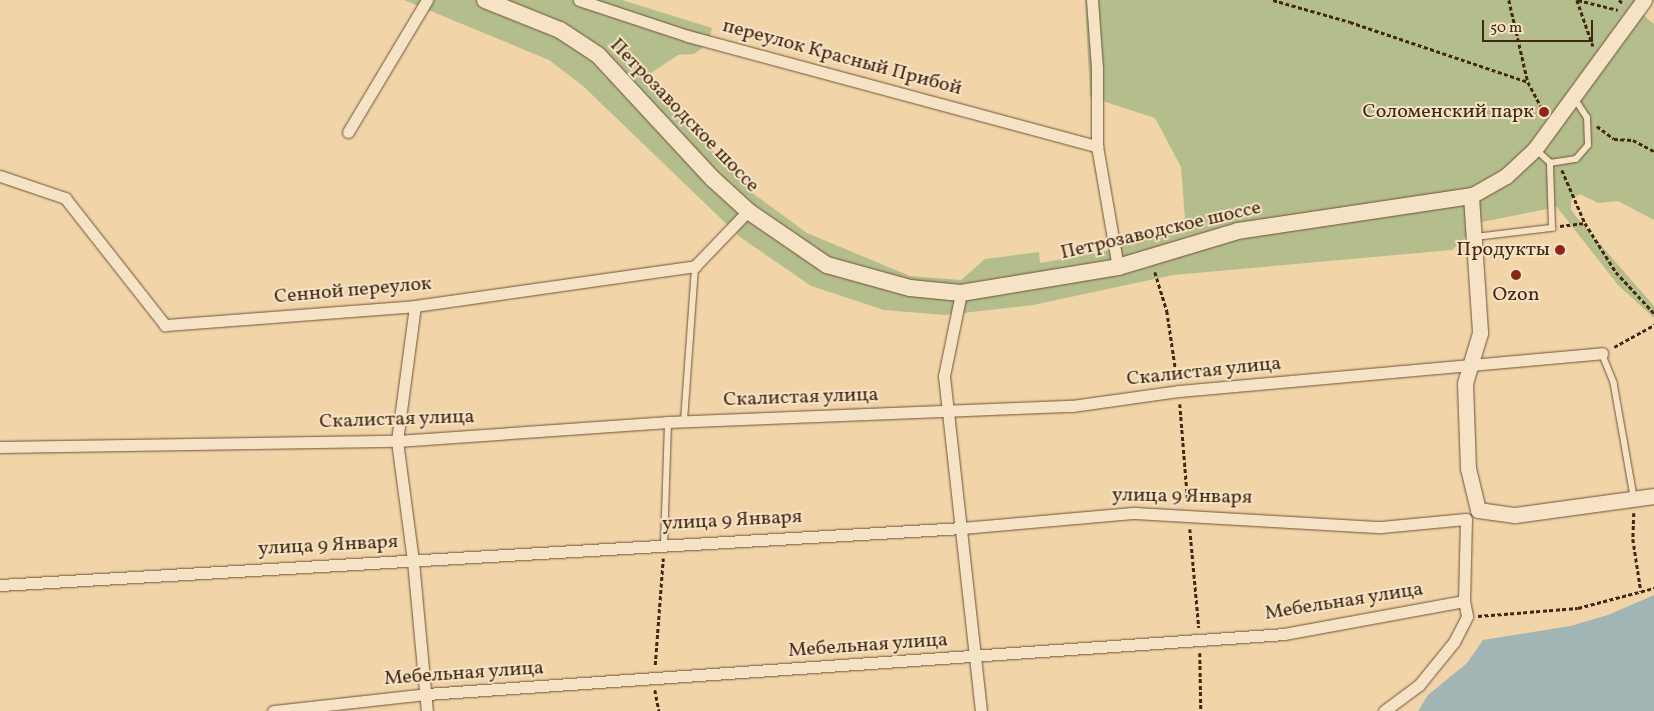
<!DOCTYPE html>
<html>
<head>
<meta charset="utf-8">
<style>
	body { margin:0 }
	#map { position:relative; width:1654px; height:711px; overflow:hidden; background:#f1d4a8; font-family:Vollkorn,serif }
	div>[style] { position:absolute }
	.green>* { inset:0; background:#b4be8c }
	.water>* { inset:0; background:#a1b5b5 }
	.path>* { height:2.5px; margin-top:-1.25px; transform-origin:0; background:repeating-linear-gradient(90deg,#422712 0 4px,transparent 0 6.5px) }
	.roads { filter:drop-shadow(0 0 1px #6e5238) drop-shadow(0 0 1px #6e5238) }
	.service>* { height:5.5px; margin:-2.75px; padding:0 2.75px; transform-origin:2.75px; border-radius:2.75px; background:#f6e3c6 }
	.minor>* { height:11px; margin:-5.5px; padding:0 5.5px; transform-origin:5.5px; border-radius:5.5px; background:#f6e3c6 }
	.tertiary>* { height:15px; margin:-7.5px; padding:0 7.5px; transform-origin:7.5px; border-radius:7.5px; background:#f6e3c6 }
	.secondary>* { height:16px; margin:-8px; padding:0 8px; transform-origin:8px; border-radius:8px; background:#f6e3c6 }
	.dots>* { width:14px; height:14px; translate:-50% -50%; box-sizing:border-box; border:2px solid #f6e3c6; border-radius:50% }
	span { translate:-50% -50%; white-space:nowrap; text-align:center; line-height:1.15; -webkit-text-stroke:4px #f6e3c6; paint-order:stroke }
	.street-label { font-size:20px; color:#422712 }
	.poi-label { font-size:20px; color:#422712 }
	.right { translate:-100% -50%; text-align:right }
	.scale { position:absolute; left:1482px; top:20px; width:111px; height:22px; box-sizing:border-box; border:2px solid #422712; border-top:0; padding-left:6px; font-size:15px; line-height:18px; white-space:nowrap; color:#422712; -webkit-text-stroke:4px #f6e3c6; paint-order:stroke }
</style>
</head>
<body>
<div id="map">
	<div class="green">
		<i style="clip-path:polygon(404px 0,622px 0,712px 28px,708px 44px,694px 54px,678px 55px,648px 75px,652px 86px,755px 195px,807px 233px,910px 276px,961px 280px,985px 259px,1039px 252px,1040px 263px,1106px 251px,1185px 219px,1181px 167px,1155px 118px,1090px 97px,1085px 0,1651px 0,1641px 13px,1654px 24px,1654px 220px,1618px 201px,1598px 203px,1580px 194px,1571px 200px,1571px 210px,1578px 219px,1654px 306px,1654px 318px,1618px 285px,1557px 207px,1482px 222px,1452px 250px,1173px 275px,1033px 305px,945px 315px,884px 310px,811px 286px,740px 237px,583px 86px,549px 60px)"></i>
	</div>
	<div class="water">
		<i style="clip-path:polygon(1654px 595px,1654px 711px,1418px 711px,1428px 695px,1467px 663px,1483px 640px,1570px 626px,1608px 615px)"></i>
	</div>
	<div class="path">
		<i style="left:1273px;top:0;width:80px;rotate:15.9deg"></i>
		<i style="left:1350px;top:22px;width:188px;rotate:18.6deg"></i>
		<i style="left:1509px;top:0;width:84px;rotate:77deg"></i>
		<i style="left:1528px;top:82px;width:34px;rotate:62deg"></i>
		<i style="left:1577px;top:0;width:49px;rotate:70.8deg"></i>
		<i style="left:1578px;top:0;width:41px;rotate:14deg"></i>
		<i style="left:1619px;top:0;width:6px;rotate:39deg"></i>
		<i style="left:1597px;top:126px;width:21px;rotate:37deg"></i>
		<i style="left:1614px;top:139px;width:19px;rotate:3deg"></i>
		<i style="left:1633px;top:140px;width:24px;rotate:28deg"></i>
		<i style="left:1562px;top:170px;width:58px;rotate:66.5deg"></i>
		<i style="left:1585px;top:223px;width:58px;rotate:57.7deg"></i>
		<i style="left:1616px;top:272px;width:56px;rotate:47.2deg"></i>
		<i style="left:1560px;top:226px;width:25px;rotate:-7deg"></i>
		<i style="left:1155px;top:272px;width:41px;rotate:72.9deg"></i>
		<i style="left:1167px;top:311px;width:69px;rotate:81.6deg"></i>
		<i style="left:1614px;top:347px;width:46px;rotate:-28.8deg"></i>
		<i style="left:1180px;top:404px;width:99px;rotate:85.4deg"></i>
		<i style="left:1634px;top:513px;width:26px;rotate:92deg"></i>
		<i style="left:1633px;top:539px;width:53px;rotate:81.3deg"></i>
		<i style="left:1190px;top:529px;width:99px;rotate:84.8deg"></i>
		<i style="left:1478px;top:616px;width:100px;rotate:-4.6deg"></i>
		<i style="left:1578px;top:608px;width:79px;rotate:-14.7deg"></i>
		<i style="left:1200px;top:653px;width:58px;rotate:89deg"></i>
		<i style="left:655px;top:665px;width:107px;rotate:-85.7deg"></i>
		<i style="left:655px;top:690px;width:21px;rotate:79deg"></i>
	</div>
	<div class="roads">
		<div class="service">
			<i style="left:1550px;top:163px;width:26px;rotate:-9deg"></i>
			<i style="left:1576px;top:159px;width:18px;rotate:-49deg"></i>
			<i style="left:1588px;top:145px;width:27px;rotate:-92deg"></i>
			<i style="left:1587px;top:118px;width:24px;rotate:-123deg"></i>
			<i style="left:1475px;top:237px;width:78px;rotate:-6.7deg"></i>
			<i style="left:1552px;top:228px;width:65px;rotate:-91.8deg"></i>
			<i style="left:1550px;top:163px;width:21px;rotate:-137deg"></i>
			<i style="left:1602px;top:353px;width:32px;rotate:68deg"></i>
			<i style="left:1614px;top:383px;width:116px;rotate:80deg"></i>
			<i style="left:684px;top:421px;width:155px;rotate:-85.9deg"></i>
			<i style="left:664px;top:544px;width:122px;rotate:-88.1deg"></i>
		</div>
		<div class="minor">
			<i style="left:579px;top:0;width:115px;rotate:18.3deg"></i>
			<i style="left:688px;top:36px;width:424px;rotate:15.1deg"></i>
			<i style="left:1092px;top:0;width:68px;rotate:85.8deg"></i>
			<i style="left:1097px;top:68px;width:78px;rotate:90deg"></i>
			<i style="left:1097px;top:146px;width:123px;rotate:80.2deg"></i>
			<i style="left:348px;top:132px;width:154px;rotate:-59.1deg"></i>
			<i style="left:0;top:176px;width:69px;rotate:18.7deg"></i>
			<i style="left:65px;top:198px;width:162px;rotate:51.8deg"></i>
			<i style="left:165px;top:325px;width:251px;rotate:-4.3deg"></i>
			<i style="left:415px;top:306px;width:283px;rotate:-8.1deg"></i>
			<i style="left:695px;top:266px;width:76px;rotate:-46.1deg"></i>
			<i style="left:961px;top:293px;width:85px;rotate:101.6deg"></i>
			<i style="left:944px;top:376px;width:337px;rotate:83.7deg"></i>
			<i style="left:415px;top:306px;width:136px;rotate:97.6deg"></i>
			<i style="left:397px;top:441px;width:121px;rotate:82.4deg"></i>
			<i style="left:413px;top:561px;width:151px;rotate:84.7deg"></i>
			<i style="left:0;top:447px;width:397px;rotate:-0.9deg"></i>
			<i style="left:397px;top:441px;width:272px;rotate:-4deg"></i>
			<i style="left:668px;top:422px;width:404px;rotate:-2.3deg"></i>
			<i style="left:1072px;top:406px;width:108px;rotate:-8deg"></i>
			<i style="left:1179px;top:391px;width:425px;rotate:-5.1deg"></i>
			<i style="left:0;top:585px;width:964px;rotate:-3.39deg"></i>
			<i style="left:962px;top:528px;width:174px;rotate:-5deg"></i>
			<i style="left:1135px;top:513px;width:246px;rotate:3.3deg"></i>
			<i style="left:1381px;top:527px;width:85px;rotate:-5.4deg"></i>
			<i style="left:273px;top:711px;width:155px;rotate:-6.3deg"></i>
			<i style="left:427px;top:694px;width:859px;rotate:-4deg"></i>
			<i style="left:1284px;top:634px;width:183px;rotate:-10.4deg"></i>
			<i style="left:1384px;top:711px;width:44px;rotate:-36.6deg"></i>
			<i style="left:1419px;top:685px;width:55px;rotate:-50.9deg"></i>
			<i style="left:1454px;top:642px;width:29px;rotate:-63deg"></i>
			<i style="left:1467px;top:616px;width:15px;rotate:-101deg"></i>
			<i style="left:1464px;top:601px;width:82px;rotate:-88.6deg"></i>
		</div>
		<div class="tertiary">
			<i style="left:1644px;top:0;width:185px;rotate:126.2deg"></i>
			<i style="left:1535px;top:149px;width:40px;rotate:137deg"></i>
			<i style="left:1506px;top:176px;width:40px;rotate:150.3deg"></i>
			<i style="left:1471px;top:196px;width:137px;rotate:86.2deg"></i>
			<i style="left:1480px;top:333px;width:52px;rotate:106.7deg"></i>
			<i style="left:1465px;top:383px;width:85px;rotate:88deg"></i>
			<i style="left:1468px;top:468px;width:43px;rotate:76.6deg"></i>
			<i style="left:1478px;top:510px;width:37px;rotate:8deg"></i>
			<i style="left:1515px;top:515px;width:140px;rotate:-7.8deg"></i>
		</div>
		<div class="secondary">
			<i style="left:485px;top:0;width:81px;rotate:21.8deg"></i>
			<i style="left:560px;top:30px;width:45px;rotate:33.3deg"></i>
			<i style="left:598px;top:55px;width:169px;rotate:47.2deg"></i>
			<i style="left:713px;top:179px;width:47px;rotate:42.4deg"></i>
			<i style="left:748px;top:211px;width:96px;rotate:34.4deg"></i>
			<i style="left:827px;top:265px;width:86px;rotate:15.5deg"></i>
			<i style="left:910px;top:288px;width:51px;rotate:5.6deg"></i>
			<i style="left:961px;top:293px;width:159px;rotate:-9.4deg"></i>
			<i style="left:1118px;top:267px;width:125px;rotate:-16.7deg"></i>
			<i style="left:1238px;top:231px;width:236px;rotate:-8.5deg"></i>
		</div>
	</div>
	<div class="dots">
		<i style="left:1544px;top:112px;background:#8f2418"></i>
		<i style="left:1560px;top:250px;background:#8f2418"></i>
		<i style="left:1516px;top:275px;background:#8f2418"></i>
	</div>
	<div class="street-label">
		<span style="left:842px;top:58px;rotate:15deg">переулок Красный Прибой</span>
		<span style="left:684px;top:116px;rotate:46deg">Петрозаводское шоссе</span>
		<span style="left:1161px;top:231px;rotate:-13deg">Петрозаводское шоссе</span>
		<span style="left:353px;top:291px;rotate:-5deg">Сенной переулок</span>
		<span style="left:1204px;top:372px;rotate:-6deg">Скалистая улица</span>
		<span style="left:801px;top:398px;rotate:-2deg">Скалистая улица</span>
		<span style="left:397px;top:420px;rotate:-2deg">Скалистая улица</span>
		<span style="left:1182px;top:497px;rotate:1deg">улица 9 Января</span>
		<span style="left:732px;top:521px;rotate:-3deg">улица 9 Января</span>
		<span style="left:328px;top:546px;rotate:-3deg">улица 9 Января</span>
		<span style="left:1344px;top:602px;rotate:-9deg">Мебельная улица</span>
		<span style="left:868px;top:646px;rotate:-4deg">Мебельная улица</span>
		<span style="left:464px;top:674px;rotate:-4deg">Мебельная улица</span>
	</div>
	<div class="poi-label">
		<span class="right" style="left:1534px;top:112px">Соломенский парк</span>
		<span class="right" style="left:1550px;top:250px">Продукты</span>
		<span style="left:1516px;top:295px">Ozon</span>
	</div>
	<div class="scale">50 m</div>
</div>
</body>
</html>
